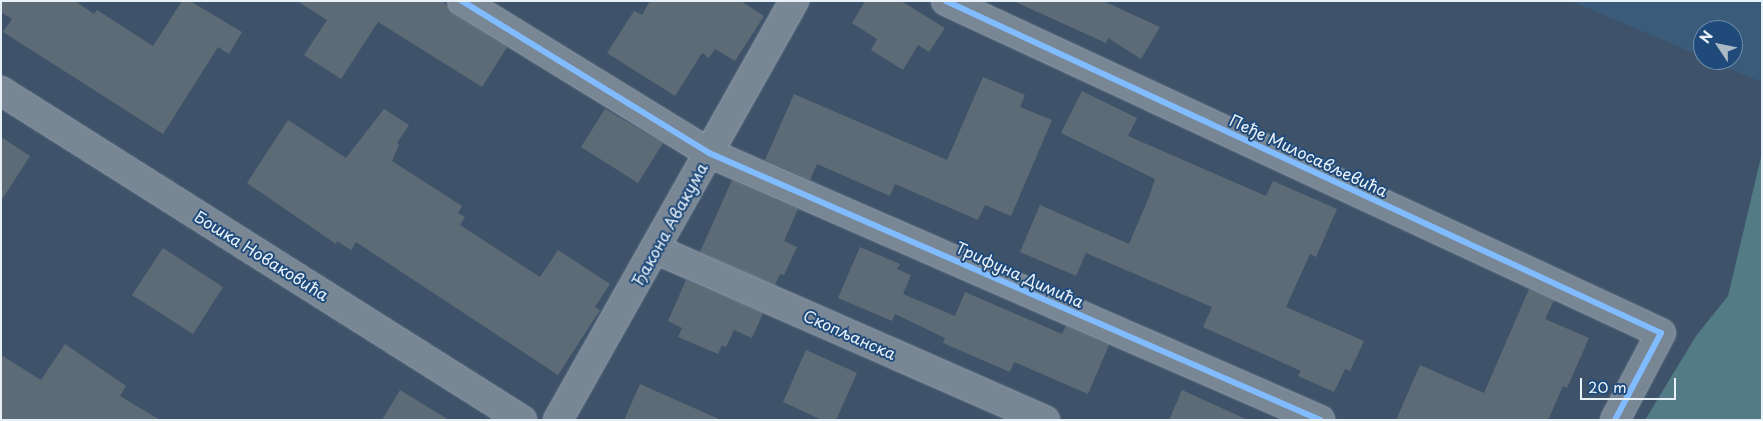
<!DOCTYPE html>
<html>
<head>
<meta charset="utf-8">
<style>
	body { margin:0 }
	#map { position:relative; width:1763px; height:421px; overflow:hidden; background:#3e5369; font-family:"Playpen Sans",sans-serif }
	div>[style] { position:absolute }
	.built>* { inset:0; background:#3b5b7a }
	.green>* { inset:0; background:#527b85 }
	.building>* { inset:0; background:#5d6b77 }
	.roads { filter:drop-shadow(0 0 1px #9ea9b5) drop-shadow(0 0 1px #9ea9b5) }
	.minor>* { height:28px; margin:-14px; padding:0 14px; transform-origin:14px; border-radius:14px; background:#798694 }
	.cycleway>* { height:6px; margin:-3px; padding:0 3px; transform-origin:3px; border-radius:3px; background:#80bcff }
	span { translate:-50% -50%; white-space:nowrap; text-align:center; line-height:1.15; -webkit-text-stroke:4px #1f4a7a; paint-order:stroke }
	.street-label { font-size:16px; color:#e8f1f8 }
	.frame { position:absolute; inset:0; border:2px solid #e8f1f8; pointer-events:none }
	.north { position:absolute; left:1693px; top:20px; width:50px; height:50px; box-sizing:border-box; background:#1f4a7a; border:1px solid #6f8dac; border-radius:50%; rotate:304deg; font-size:14px; font-weight:700; line-height:20px; text-align:center; color:#e8f1f8 }
	.north::after { content:''; display:block; margin:auto; width:18px; height:22px; background:#acbac6; clip-path:polygon(50% 0,100% 100%,50% 72%,0 100%) }
	.scale { position:absolute; left:1580px; top:378px; width:96px; height:22px; box-sizing:border-box; border:2px solid #e8f1f8; border-top:0; padding-left:6px; font-size:15px; line-height:18px; white-space:nowrap; color:#e8f1f8; -webkit-text-stroke:4px #1f4a7a; paint-order:stroke }
</style>
</head>
<body>
<div id="map">
	<div class="built">
		<i style="clip-path:polygon(1571px 1px,1762px 1px,1762px 82px,1709px 60px,1733px 60px,1733px 30px,1703px 30px,1703px 57px)"></i>
	</div>
	<div class="green">
		<i style="clip-path:polygon(1762px 153px,1762px 420px,1645px 420px,1696px 336px,1728px 296px)"></i>
	</div>
	<div class="building">
		<i style="clip-path:polygon(1px 1px,75px 1px,94px 14px,97px 10px,153px 46px,182px 1px,190px 1px,242px 32px,229px 54px,218px 47px,163px 134px,3px 32px,12px 19px,1px 12px)"></i>
		<i style="clip-path:polygon(297px 1px,443px 1px,454px 14px,507px 47px,482px 87px,378px 22px,341px 79px,304px 55px,327px 20px)"></i>
		<i style="clip-path:polygon(650px 1px,741px 1px,764px 16px,735px 61px,715px 49px,709px 58px,702px 53px,675px 96px,607px 53px,634px 11px,642px 15px)"></i>
		<i style="clip-path:polygon(865px 1px,901px 1px,945px 28px,929px 52px,918px 45px,903px 70px,871px 50px,877px 39px,852px 23px)"></i>
		<i style="clip-path:polygon(1013px 1px,1103px 1px,1160px 27px,1141px 59px,1108px 38px,1106px 43px)"></i>
		<i style="clip-path:polygon(983px 77px,1025px 95px,1020px 107px,1052px 120px,1011px 216px,985px 205px,978px 220px,895px 184px,890px 196px,817px 164px,810px 180px,765px 160px,794px 94px,947px 160px)"></i>
		<i style="clip-path:polygon(1082px 91px,1137px 118px,1128px 136px,1266px 196px,1273px 181px,1337px 209px,1316px 257px,1310px 254px,1286px 307px,1364px 341px,1350px 371px,1345px 369px,1334px 392px,1298px 376px,1301px 371px,1203px 327px,1212px 307px,1086px 253px,1076px 276px,1020px 252px,1040px 205px,1129px 244px,1149px 197px,1155px 179px,1061px 133px)"></i>
		<i style="clip-path:polygon(384px 109px,409px 125px,397px 143px,399px 145px,392px 161px,462px 206px,458px 213px,465px 217px,460px 225px,540px 277px,558px 250px,610px 284px,595px 307px,600px 310px,558px 375px,356px 242px,351px 250px,337px 241px,336px 244px,247px 183px,288px 120px,346px 158px)"></i>
		<i style="clip-path:polygon(605px 109px,663px 143px,638px 183px,581px 147px)"></i>
		<i style="clip-path:polygon(1px 137px,30px 156px,1px 201px)"></i>
		<i style="clip-path:polygon(732px 180px,798px 209px,784px 241px,797px 247px,784px 275px,780px 274px,775px 285px,700px 252px)"></i>
		<i style="clip-path:polygon(860px 247px,900px 264px,897px 269px,911px 275px,903px 294px,955px 316px,965px 292px,1062px 334px,1066px 326px,1109px 345px,1088px 394px,1014px 362px,1010px 372px,943px 343px,945px 338px,895px 314px,892px 321px,838px 298px)"></i>
		<i style="clip-path:polygon(163px 248px,223px 287px,193px 334px,132px 295px)"></i>
		<i style="clip-path:polygon(686px 280px,763px 313px,752px 338px,734px 330px,726px 347px,722px 345px,718px 354px,678px 337px,682px 328px,668px 321px)"></i>
		<i style="clip-path:polygon(1529px 289px,1554px 300px,1545px 319px,1589px 338px,1567px 388px,1563px 386px,1548px 420px,1396px 420px,1420px 365px,1484px 393px)"></i>
		<i style="clip-path:polygon(65px 344px,126px 386px,120px 396px,160px 420px,1px 420px,1px 355px,41px 380px)"></i>
		<i style="clip-path:polygon(806px 350px,857px 373px,836px 420px,822px 420px,783px 402px)"></i>
		<i style="clip-path:polygon(640px 384px,721px 420px,624px 420px)"></i>
		<i style="clip-path:polygon(400px 390px,449px 420px,382px 420px)"></i>
		<i style="clip-path:polygon(1182px 390px,1248px 420px,1169px 420px)"></i>
	</div>
	<div class="roads">
		<div class="minor">
			<i style="left:462px;top:1px;width:290px;rotate:31.6deg"></i>
			<i style="left:709px;top:153px;width:667px;rotate:23.6deg"></i>
			<i style="left:946px;top:1px;width:788px;rotate:24.91deg"></i>
			<i style="left:1661px;top:333px;width:98px;rotate:117.9deg"></i>
			<i style="left:1px;top:91px;width:616px;rotate:32.27deg"></i>
			<i style="left:655px;top:249px;width:426px;rotate:23.7deg"></i>
			<i style="left:558px;top:420px;width:481px;rotate:-60.6deg"></i>
		</div>
	</div>
	<div class="cycleway">
		<i style="left:462px;top:1px;width:290px;rotate:31.6deg"></i>
		<i style="left:709px;top:153px;width:667px;rotate:23.6deg"></i>
		<i style="left:946px;top:1px;width:788px;rotate:24.91deg"></i>
		<i style="left:1661px;top:333px;width:98px;rotate:117.9deg"></i>
	</div>
	<div class="street-label">
		<span style="left:1309px;top:155px;rotate:25deg">Пеђе Милосављевића</span>
		<span style="left:669px;top:224px;rotate:-61deg">Ђакона Авакума</span>
		<span style="left:262px;top:255px;rotate:32deg">Бошка Новаковића</span>
		<span style="left:1020px;top:274px;rotate:24deg">Трифуна Димића</span>
		<span style="left:850px;top:334px;rotate:24deg">Скопљанска</span>
	</div>
	<div class="frame"></div>
	<div class="north">N</div>
	<div class="scale">20 m</div>
</div>
</body>
</html>
